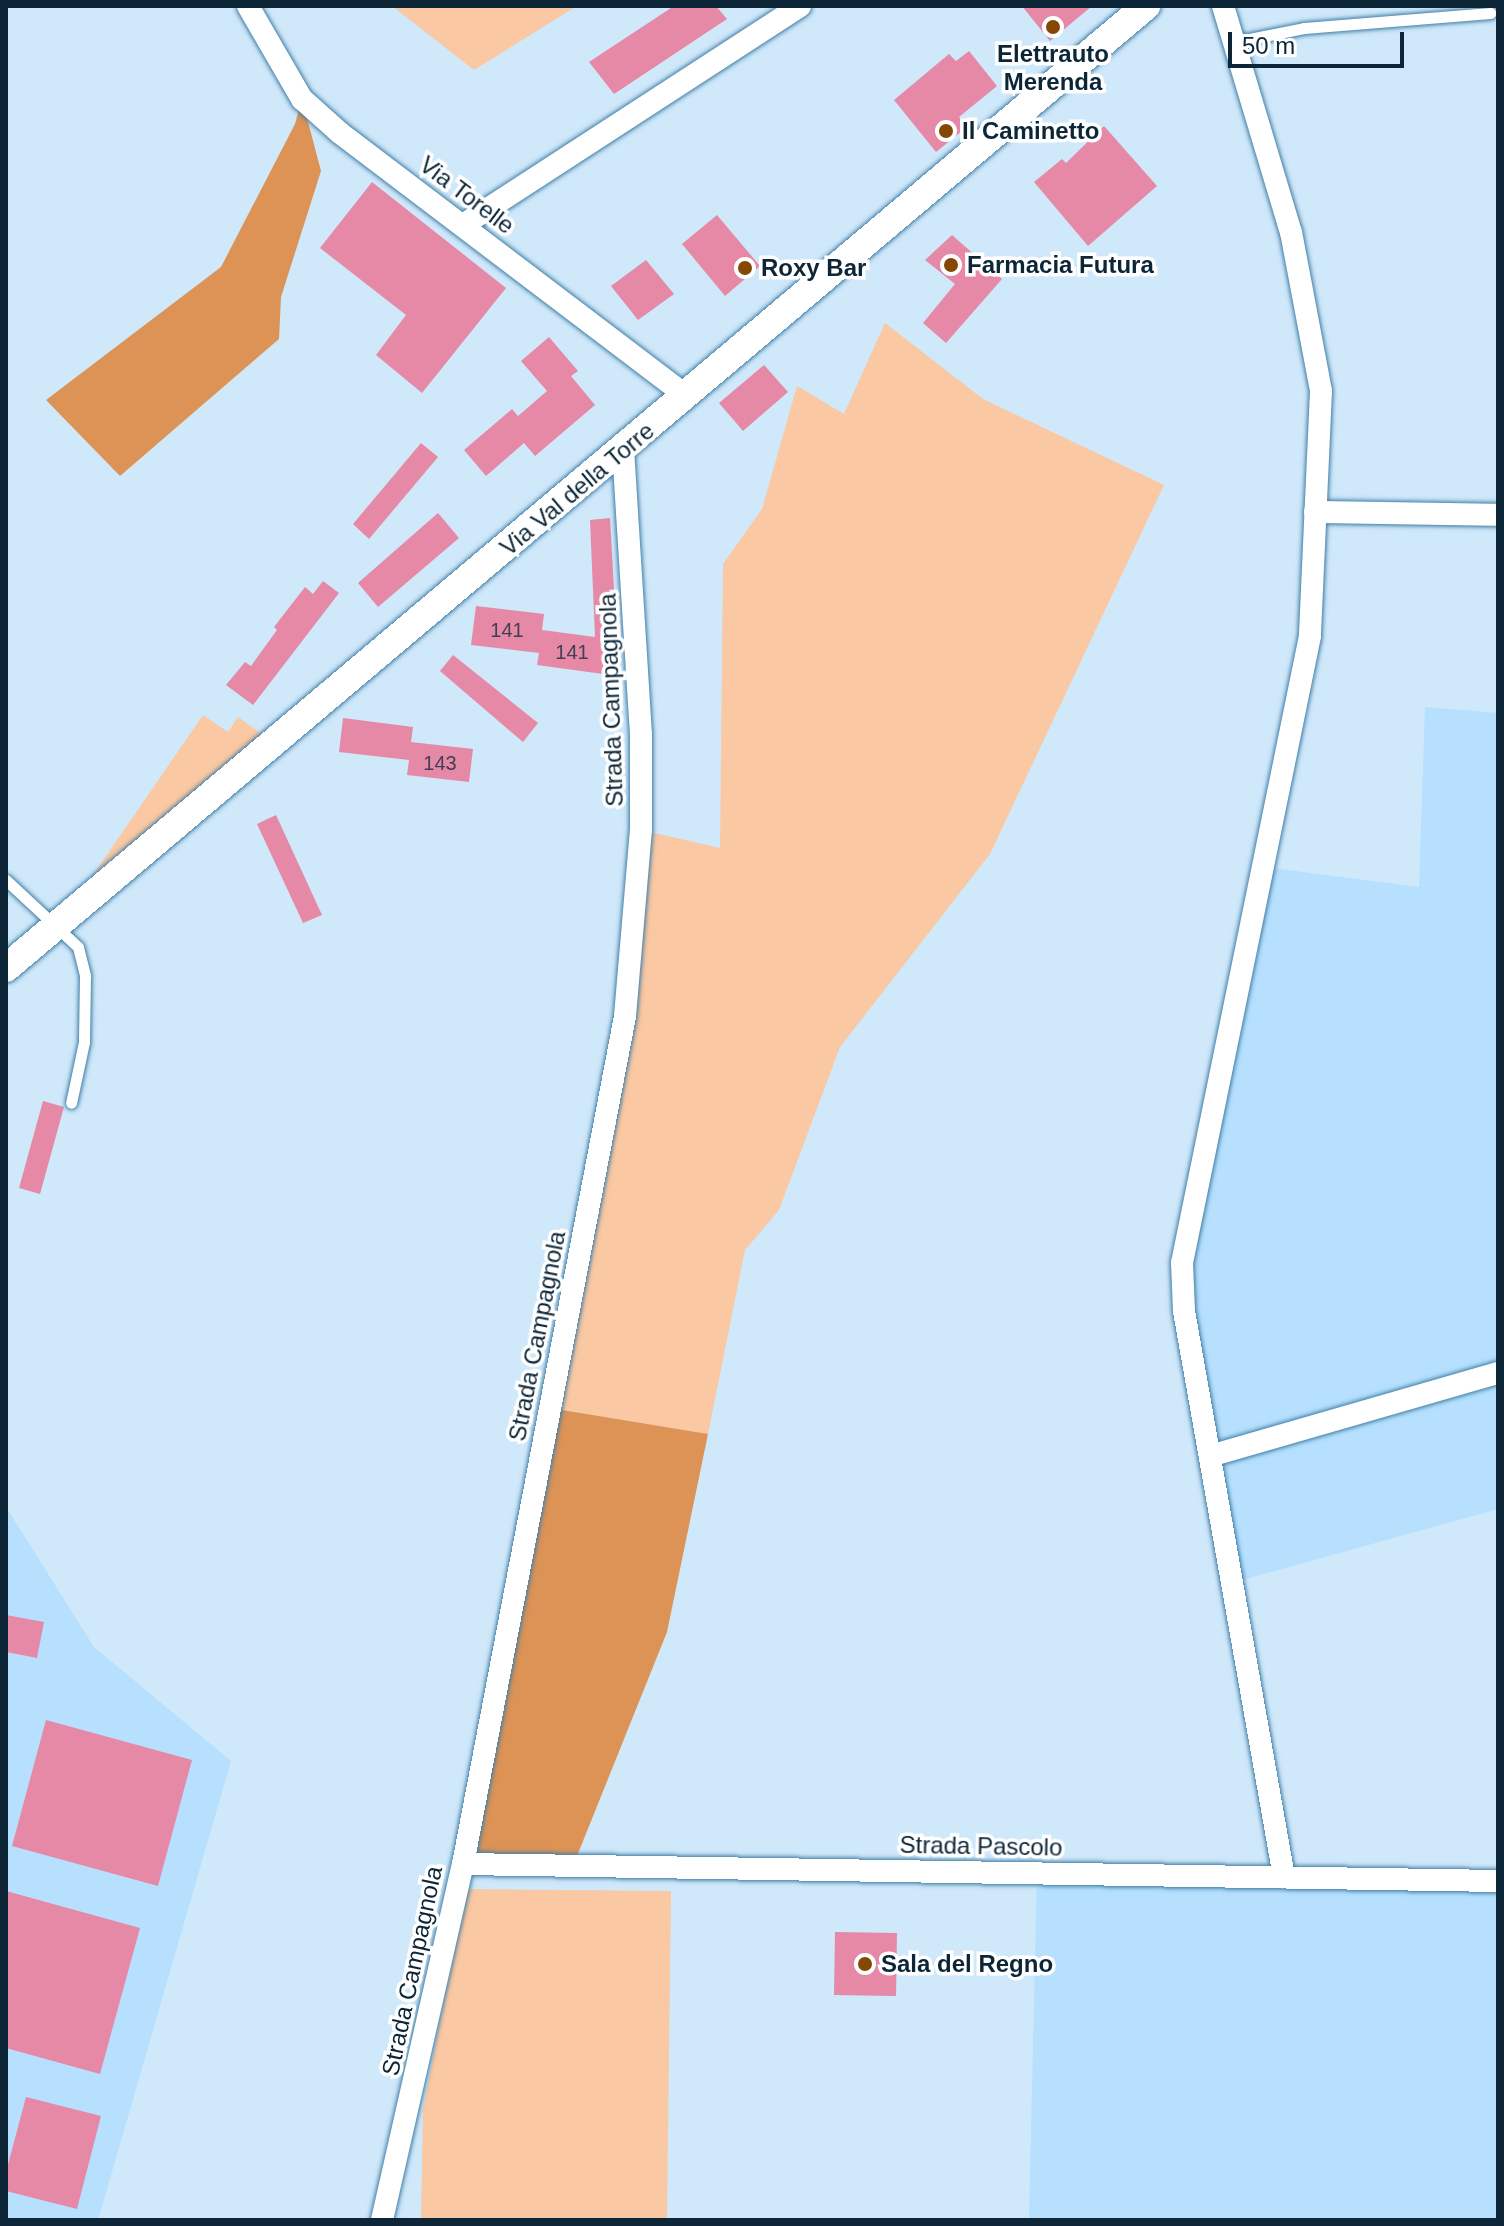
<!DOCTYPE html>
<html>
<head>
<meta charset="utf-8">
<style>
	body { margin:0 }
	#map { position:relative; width:1504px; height:2226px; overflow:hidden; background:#cfe8fa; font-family:Arial,sans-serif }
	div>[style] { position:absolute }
	.built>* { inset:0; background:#b6e0fe }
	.green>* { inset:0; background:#fac8a2 }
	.forest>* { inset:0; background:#dc9355 }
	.building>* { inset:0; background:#e589a7 }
	.roads { filter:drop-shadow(0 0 2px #407fa7) drop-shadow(0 0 2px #407fa7) }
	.service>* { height:11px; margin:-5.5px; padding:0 5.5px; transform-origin:5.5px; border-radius:5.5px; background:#fff }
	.minor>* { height:22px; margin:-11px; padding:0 11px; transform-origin:11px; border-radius:11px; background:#fff }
	.tertiary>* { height:28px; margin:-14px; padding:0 14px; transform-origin:14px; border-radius:14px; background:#fff }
	.dots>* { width:22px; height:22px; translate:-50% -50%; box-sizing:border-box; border:4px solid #fff; border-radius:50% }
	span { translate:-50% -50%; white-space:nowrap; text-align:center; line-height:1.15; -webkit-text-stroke:7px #fff; paint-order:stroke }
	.number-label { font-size:20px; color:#423f53 }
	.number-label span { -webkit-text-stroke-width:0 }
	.poi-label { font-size:24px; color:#0c2637; font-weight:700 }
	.left { translate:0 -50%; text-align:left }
	.street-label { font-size:24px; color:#0c2637 }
	.frame { position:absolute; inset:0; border:8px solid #0c2637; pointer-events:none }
	.scale { position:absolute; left:1228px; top:32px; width:176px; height:36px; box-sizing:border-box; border:4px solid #0c2637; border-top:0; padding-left:10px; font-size:24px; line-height:28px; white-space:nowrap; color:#0c2637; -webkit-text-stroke:6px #fff; paint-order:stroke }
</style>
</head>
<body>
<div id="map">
	<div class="built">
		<i style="clip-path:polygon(1425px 707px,1498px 713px,1498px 1509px,1242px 1580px,1184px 1311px,1265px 867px,1419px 887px)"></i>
		<i style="clip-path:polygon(6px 1507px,94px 1647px,231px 1761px,98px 2220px,6px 2220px)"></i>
		<i style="clip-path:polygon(1037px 1873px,1498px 1881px,1498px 2220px,1029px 2220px)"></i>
	</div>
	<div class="green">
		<i style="clip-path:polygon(392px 6px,577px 6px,474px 70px)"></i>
		<i style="clip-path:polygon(885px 323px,983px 399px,1164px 485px,990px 854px,840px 1047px,779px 1210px,745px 1250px,708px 1434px,550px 1408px,625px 1016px,641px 830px,720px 848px,723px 564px,762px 509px,797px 386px,844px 414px)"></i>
		<i style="clip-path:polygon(203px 715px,228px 732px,238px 717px,263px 735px,89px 881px)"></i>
		<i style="clip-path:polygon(465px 1889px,671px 1891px,667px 2220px,421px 2220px,423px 2110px)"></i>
	</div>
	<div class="forest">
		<i style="clip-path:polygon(302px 99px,321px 171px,281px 297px,279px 339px,120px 476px,46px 400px,221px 267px,295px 124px)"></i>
		<i style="clip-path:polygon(550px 1408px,708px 1434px,667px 1632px,573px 1866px,463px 1864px)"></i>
	</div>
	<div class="building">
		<i style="clip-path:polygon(674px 6px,716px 6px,727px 19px,614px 94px,589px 62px)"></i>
		<i style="clip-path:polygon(1022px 6px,1092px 6px,1050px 41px)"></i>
		<i style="clip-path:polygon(969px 51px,997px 86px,959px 117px,967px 127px,936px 152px,894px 100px,949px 54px,956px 61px)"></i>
		<i style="clip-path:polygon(1104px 126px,1157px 186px,1088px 246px,1034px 182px,1062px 159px,1066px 163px)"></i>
		<i style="clip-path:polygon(372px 182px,506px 288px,422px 393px,376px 355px,406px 315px,320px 248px)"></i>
		<i style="clip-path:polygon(717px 215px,760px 266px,725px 296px,682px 244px)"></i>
		<i style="clip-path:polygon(952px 235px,1002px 279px,946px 343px,923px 323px,955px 284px,925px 260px)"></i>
		<i style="clip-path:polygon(646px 260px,674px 294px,638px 320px,611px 286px)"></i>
		<i style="clip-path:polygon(549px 337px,578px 371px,571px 376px,595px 405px,535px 456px,524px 443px,486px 476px,464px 450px,512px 409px,518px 416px,547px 391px,521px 361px)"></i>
		<i style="clip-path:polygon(764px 365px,788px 392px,743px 431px,719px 403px)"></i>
		<i style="clip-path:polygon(421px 443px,438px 457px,369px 539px,353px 524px)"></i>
		<i style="clip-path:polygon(438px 513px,459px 538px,378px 607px,358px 583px)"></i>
		<i style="clip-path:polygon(610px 518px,615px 607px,611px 607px,603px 674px,537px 665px,539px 653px,471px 645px,476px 606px,544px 614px,542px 630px,595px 637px,590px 520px)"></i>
		<i style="clip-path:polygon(323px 581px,339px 593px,253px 705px,226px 685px,245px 662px,251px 666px,277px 630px,274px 627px,305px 587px,313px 594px)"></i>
		<i style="clip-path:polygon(453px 655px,538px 723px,523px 742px,440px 671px)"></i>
		<i style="clip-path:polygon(343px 718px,413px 727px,411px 742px,473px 749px,469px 782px,407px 775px,409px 760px,339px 752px)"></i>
		<i style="clip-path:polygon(276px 815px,322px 915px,303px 923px,257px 824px)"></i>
		<i style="clip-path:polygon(43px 1101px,64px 1107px,40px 1194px,19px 1188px)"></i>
		<i style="clip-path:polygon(6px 1615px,44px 1622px,37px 1658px,6px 1652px)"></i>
		<i style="clip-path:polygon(46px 1720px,192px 1760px,158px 1886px,12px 1846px)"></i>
		<i style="clip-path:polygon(6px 1891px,140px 1928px,100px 2074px,6px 2048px)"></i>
		<i style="clip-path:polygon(835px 1932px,897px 1933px,896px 1996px,834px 1995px)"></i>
		<i style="clip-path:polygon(26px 2097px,101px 2116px,77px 2209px,6px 2191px,6px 2172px)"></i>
	</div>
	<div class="roads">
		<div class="service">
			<i style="left:1234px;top:42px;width:71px;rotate:-11.3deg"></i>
			<i style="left:1304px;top:28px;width:187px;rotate:-4.6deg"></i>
			<i style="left:6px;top:880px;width:98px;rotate:42.9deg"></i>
			<i style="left:78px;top:947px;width:30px;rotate:76deg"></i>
			<i style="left:85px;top:976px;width:66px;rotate:90.9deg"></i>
			<i style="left:84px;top:1042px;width:62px;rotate:102deg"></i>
		</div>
		<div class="minor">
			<i style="left:248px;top:6px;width:108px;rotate:59.9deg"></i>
			<i style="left:302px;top:99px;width:51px;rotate:41.8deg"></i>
			<i style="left:340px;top:133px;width:435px;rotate:37.2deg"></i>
			<i style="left:1223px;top:6px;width:236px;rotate:73.3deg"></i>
			<i style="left:1291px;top:232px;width:162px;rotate:79.3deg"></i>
			<i style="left:1321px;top:391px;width:245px;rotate:92.6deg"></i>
			<i style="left:1310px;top:636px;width:640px;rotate:101.54deg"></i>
			<i style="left:1182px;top:1263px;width:48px;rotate:87.6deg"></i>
			<i style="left:1184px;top:1311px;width:575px;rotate:79.98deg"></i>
			<i style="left:463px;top:225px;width:402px;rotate:-33deg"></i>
			<i style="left:1315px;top:512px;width:183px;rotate:0.9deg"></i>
			<i style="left:1210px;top:1456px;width:300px;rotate:-16.1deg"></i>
			<i style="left:463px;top:1864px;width:1035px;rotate:0.94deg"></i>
			<i style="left:382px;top:2220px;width:365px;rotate:-77.2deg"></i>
			<i style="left:463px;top:1864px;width:863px;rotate:-79.18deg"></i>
			<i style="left:625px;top:1016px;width:187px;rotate:-85.1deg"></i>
			<i style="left:641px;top:830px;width:95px;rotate:-90deg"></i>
			<i style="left:641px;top:735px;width:286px;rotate:-93.6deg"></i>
		</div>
		<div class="tertiary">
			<i style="left:6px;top:968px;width:1492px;rotate:-40.16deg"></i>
		</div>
	</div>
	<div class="dots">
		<i style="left:1053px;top:27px;background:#854804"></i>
		<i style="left:946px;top:131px;background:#854804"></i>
		<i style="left:951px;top:265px;background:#854804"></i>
		<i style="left:745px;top:268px;background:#854804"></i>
		<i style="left:865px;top:1964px;background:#854804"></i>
	</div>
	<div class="number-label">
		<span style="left:507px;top:630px">141</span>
		<span style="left:572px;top:652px">141</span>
		<span style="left:440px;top:763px">143</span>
	</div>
	<div class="poi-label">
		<span style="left:1053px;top:68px">Elettrauto<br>Merenda</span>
		<span class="left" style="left:962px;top:131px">Il Caminetto</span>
		<span class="left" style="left:967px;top:265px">Farmacia Futura</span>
		<span class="left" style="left:761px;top:268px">Roxy Bar</span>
		<span class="left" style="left:881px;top:1964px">Sala del Regno</span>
	</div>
	<div class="street-label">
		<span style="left:467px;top:195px;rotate:37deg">Via Torelle</span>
		<span style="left:577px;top:489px;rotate:-40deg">Via Val della Torre</span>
		<span style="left:611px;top:700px;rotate:-92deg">Strada Campagnola</span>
		<span style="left:537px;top:1336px;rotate:-79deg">Strada Campagnola</span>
		<span style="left:981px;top:1846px;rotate:1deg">Strada Pascolo</span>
		<span style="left:412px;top:1971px;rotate:-78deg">Strada Campagnola</span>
	</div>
	<div class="frame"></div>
	<div class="scale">50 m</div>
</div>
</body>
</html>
